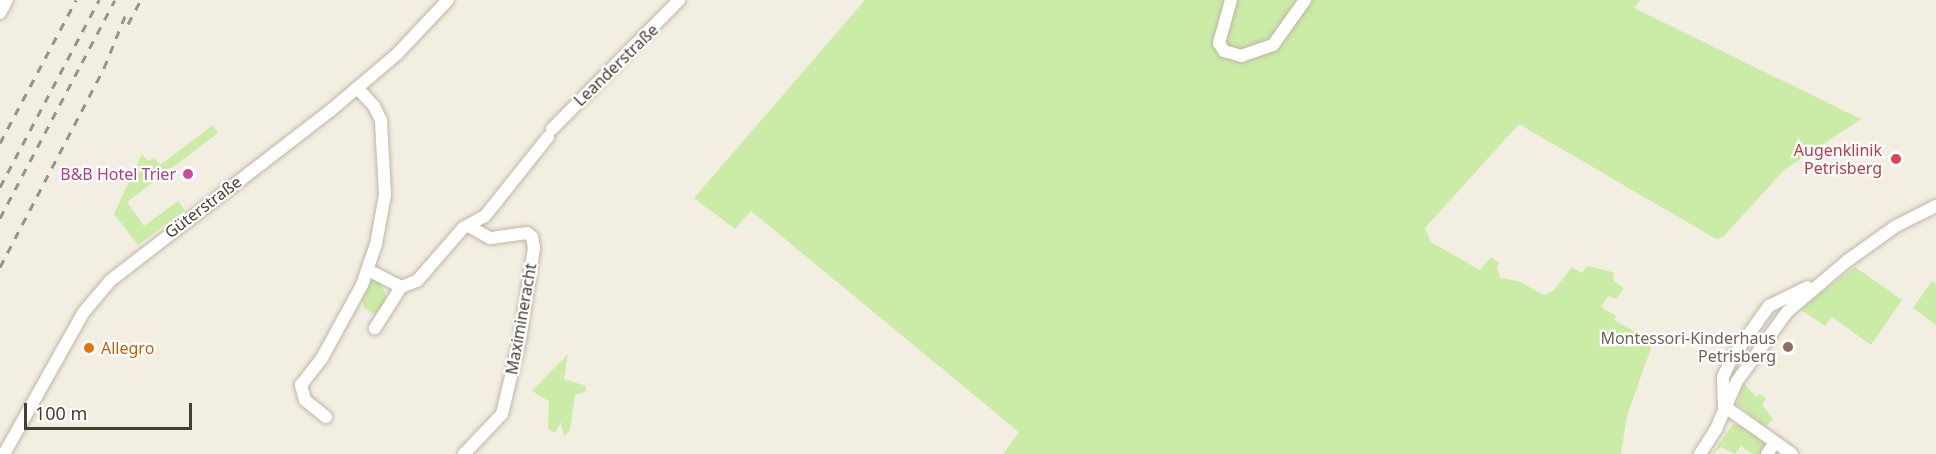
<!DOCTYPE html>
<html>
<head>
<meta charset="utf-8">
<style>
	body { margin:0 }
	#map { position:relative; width:1936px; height:454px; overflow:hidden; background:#f3eee2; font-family:"Noto Sans",sans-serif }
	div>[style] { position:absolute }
	.green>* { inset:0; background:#caeca6 }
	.roads { filter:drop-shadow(0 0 2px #bfb6a4) drop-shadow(0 0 2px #bfb6a4) }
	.street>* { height:12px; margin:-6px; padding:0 6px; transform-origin:6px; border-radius:6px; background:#fff }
	.rail>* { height:3px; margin-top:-1.5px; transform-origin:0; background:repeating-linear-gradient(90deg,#939393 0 8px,transparent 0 16px) }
	.dots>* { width:16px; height:16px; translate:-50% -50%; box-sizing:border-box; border:3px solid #fff; border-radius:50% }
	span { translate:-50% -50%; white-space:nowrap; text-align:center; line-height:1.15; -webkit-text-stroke:4.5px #fff; paint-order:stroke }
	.street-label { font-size:16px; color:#453e32 }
	.health-label { font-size:16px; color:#be3a42 }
	.right { translate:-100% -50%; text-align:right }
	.hotel-label { font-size:16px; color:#b23c85 }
	.education-label { font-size:16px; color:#785e54 }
	.food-label { font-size:16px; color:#c56008 }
	.left { translate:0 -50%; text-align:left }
	.scale { position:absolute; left:24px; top:403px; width:168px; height:27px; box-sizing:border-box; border:3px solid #453e32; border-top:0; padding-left:8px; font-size:18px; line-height:21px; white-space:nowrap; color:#453e32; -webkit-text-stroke:4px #fff; paint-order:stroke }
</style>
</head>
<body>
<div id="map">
	<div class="green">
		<i style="clip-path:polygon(865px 0,1640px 0,1634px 8px,1861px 119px,1784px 170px,1723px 237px,1716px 239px,1519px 124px,1425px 228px,1431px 242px,1480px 270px,1491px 257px,1499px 263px,1497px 267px,1500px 278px,1518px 281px,1544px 295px,1553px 291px,1572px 267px,1582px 273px,1587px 266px,1613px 272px,1614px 281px,1624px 288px,1616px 299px,1608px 296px,1601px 307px,1616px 316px,1614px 320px,1653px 342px,1627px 416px,1621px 454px,1003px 454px,1019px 432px,751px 211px,735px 229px,694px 198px)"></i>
		<i style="clip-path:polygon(213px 125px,218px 133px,127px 202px,144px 226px,178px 201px,185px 210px,138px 245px,114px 214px,142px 154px,148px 161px,154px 158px,160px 165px)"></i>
		<i style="clip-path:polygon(1855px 267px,1902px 300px,1871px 345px,1832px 317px,1825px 326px,1800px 309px)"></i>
		<i style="clip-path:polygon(378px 279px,388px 299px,378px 313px,372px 313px,364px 308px,362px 299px,370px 281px)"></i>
		<i style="clip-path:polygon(1932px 281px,1936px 284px,1936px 325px,1913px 308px)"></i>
		<i style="clip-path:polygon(568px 354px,564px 379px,586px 386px,585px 392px,575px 395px,570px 430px,564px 437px,561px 422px,555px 433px,548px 429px,549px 401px,532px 391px)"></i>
		<i style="clip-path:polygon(1743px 383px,1757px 397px,1759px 394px,1766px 398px,1762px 405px,1773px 419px,1768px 425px,1761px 424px,1737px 404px)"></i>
		<i style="clip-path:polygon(1733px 424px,1749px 429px,1766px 442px,1763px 454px,1752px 454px,1741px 446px,1735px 454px,1721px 447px,1712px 454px)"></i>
	</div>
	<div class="roads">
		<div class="street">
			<i style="left:1231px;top:0;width:45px;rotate:105.6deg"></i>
			<i style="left:1219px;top:43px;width:9px;rotate:58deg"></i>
			<i style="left:1224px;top:51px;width:18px;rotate:16deg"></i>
			<i style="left:1241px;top:56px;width:34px;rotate:-19deg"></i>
			<i style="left:1273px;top:45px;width:55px;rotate:-54.6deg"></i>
			<i style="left:0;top:13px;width:15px;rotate:-62deg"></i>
			<i style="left:552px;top:129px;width:181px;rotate:-45.4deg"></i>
			<i style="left:368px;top:270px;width:37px;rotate:27deg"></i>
			<i style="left:401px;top:287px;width:49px;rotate:122.4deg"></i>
			<i style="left:401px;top:287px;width:17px;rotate:-21deg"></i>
			<i style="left:417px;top:281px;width:70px;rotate:-49deg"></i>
			<i style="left:463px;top:228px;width:25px;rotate:-29deg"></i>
			<i style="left:485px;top:216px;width:101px;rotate:-51.4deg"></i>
			<i style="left:1724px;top:406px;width:29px;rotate:-92deg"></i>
			<i style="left:1723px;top:377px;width:21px;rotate:-65deg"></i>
			<i style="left:1732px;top:358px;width:64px;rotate:-54.6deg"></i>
			<i style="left:1769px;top:306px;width:43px;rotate:-26deg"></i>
			<i style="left:1724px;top:406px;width:83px;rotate:35.2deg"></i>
			<i style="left:326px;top:417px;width:27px;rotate:-141deg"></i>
			<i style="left:305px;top:400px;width:16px;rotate:-105deg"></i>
			<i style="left:301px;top:385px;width:34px;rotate:-52deg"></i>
			<i style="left:322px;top:358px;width:83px;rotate:-61.3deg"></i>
			<i style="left:362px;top:285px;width:43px;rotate:-71.1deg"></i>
			<i style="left:376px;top:244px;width:50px;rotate:-79.6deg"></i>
			<i style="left:385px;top:195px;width:75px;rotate:-93.1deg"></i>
			<i style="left:381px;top:120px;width:16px;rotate:-117deg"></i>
			<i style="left:374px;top:106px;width:25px;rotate:-133deg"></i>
			<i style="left:4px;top:454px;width:162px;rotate:-60.7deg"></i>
			<i style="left:83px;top:313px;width:43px;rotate:-49.7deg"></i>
			<i style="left:111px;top:280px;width:277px;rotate:-37.7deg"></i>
			<i style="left:330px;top:111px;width:88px;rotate:-40.4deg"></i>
			<i style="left:397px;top:54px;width:74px;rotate:-46.6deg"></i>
			<i style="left:464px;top:454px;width:55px;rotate:-46.5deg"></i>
			<i style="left:502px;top:414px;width:77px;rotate:-76.5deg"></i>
			<i style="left:520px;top:339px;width:92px;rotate:-81.3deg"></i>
			<i style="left:534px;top:248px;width:11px;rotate:-100deg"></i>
			<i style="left:532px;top:237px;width:6px;rotate:-141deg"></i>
			<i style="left:527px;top:233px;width:37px;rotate:172deg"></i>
			<i style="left:490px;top:238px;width:23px;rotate:-151deg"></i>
			<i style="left:1700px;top:454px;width:30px;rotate:-57deg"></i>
			<i style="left:1716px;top:429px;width:52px;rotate:-66.4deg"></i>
			<i style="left:1737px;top:381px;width:85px;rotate:-54.1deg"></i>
			<i style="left:1787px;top:312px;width:79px;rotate:-40.4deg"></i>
			<i style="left:1847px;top:261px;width:60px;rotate:-35.5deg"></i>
			<i style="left:1896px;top:226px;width:45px;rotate:-26.6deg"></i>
			<i style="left:1767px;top:454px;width:14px;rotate:-56deg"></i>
		</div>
	</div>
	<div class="rail">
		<i style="left:128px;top:24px;width:27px;rotate:-62deg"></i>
		<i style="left:0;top:143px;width:162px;rotate:-62deg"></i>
		<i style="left:0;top:187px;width:212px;rotate:-62.1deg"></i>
		<i style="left:0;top:218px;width:246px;rotate:-62.2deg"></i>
		<i style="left:0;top:267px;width:225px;rotate:-62.4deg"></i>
		<i style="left:104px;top:68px;width:61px;rotate:-68deg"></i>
	</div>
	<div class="dots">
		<i style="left:1896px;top:159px;background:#e0444e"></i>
		<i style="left:188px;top:174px;background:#d1479c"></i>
		<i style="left:1788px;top:347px;background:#8d6e63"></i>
		<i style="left:89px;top:348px;background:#e8710a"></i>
	</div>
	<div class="street-label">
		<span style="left:616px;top:65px;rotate:-44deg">Leanderstraße</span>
		<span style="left:203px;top:207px;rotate:-37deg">Güterstraße</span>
		<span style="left:521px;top:319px;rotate:-80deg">Maximineracht</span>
	</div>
	<div class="health-label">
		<span class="right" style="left:1882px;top:159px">Augenklinik<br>Petrisberg</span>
	</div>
	<div class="hotel-label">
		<span class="right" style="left:176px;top:174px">B&amp;B Hotel Trier</span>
	</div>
	<div class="education-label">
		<span class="right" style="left:1776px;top:347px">Montessori-Kinderhaus<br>Petrisberg</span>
	</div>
	<div class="food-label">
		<span class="left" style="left:101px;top:348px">Allegro</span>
	</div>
	<div class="scale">100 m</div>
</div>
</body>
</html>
